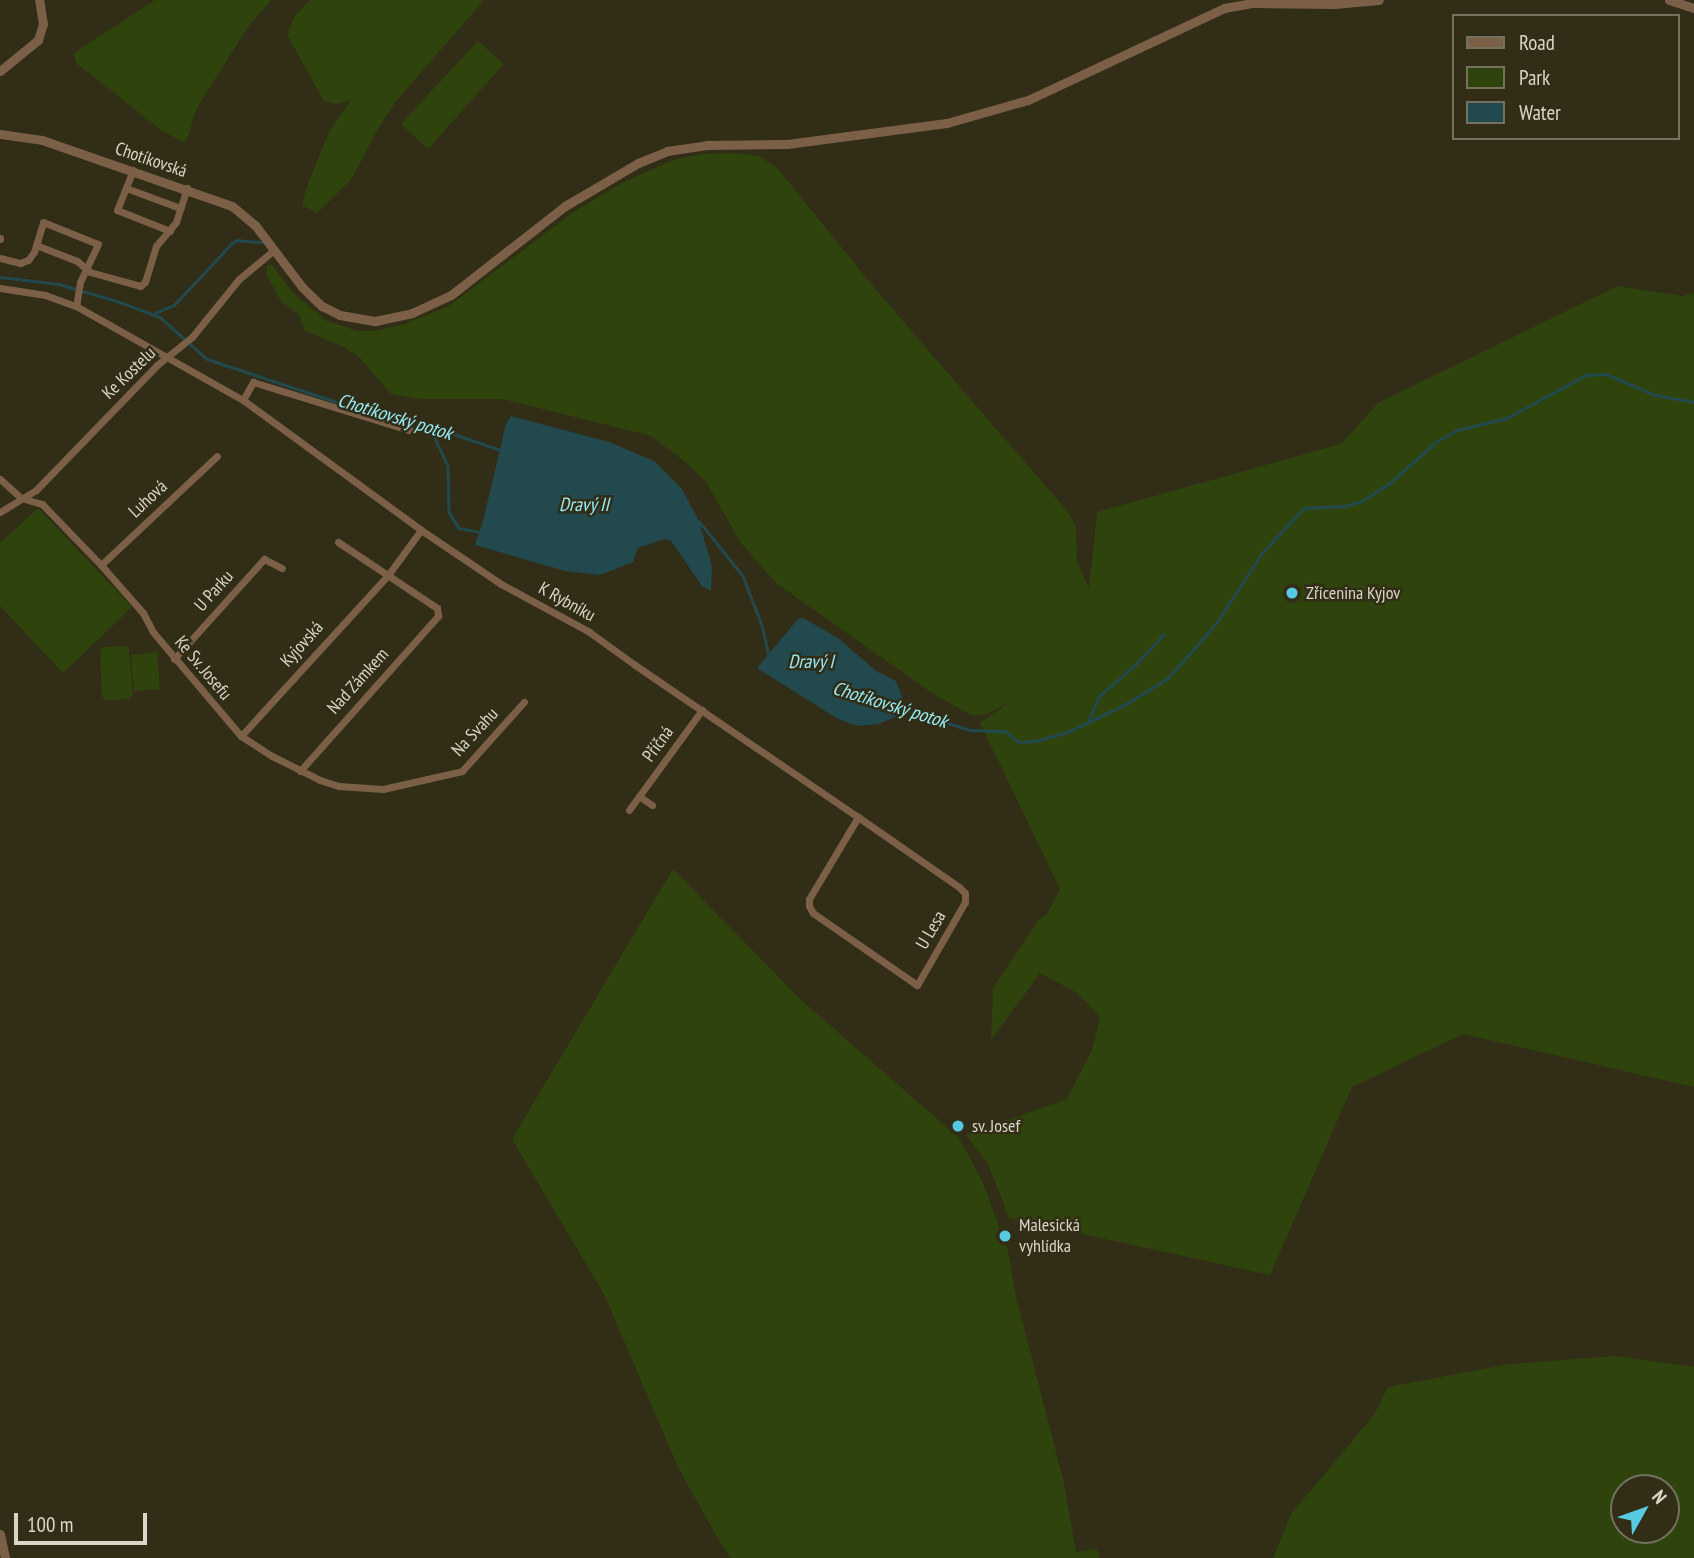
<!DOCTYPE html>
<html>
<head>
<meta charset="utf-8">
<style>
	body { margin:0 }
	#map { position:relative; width:1694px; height:1558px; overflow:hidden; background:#312d17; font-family:"PT Sans Narrow",sans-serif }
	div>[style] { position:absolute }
	.green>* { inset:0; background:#2f440c }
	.water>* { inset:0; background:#21494e }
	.stream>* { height:2.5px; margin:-1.25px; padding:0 1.25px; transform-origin:1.25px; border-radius:1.25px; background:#21494e }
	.minor>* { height:7px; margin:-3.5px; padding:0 3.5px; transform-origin:3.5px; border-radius:3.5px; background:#7b5f47 }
	.tertiary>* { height:9px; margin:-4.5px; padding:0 4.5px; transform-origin:4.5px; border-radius:4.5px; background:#7b5f47 }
	.dots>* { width:19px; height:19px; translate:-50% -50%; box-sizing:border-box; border:4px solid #312d17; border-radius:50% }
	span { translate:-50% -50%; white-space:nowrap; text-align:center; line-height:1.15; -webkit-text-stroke:5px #312d17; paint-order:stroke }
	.street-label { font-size:18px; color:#d9d6c9 }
	.poi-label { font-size:18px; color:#d9d6c9 }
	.left { translate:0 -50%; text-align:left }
	.water-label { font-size:19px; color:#95edf9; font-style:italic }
	.legend { position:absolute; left:1452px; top:14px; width:228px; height:126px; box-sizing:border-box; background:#312d17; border:2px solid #74715e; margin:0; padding:9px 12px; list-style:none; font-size:21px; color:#d9d6c9 }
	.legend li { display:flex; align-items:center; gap:14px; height:35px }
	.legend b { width:35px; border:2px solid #74715e }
	.north { position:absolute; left:1610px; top:1474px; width:70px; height:70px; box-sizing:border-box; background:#312d17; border:2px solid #74715e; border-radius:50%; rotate:50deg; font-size:19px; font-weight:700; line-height:28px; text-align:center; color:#d9d6c9 }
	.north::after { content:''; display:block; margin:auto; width:24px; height:32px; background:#55cae0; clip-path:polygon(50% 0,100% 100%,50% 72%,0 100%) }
	.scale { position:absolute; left:14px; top:1513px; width:133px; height:32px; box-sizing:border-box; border:4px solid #d9d6c9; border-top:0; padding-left:9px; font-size:21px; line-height:24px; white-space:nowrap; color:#d9d6c9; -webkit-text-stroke:5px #312d17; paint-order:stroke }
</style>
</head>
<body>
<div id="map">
	<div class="green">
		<i style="clip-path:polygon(155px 0,271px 0,248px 27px,203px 98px,195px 112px,188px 137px,183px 142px,161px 130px,76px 63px,74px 53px)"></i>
		<i style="clip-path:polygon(310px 0,484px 0,397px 100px,379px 127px,351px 180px,317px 213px,302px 205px,308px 183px,329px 132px,351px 100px,336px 104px,324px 101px,287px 35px,294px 17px)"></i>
		<i style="clip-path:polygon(478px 41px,504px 64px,428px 149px,401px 124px)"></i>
		<i style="clip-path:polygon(738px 153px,760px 156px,778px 169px,877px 291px,1068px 512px,1076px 527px,1077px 561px,1089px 589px,1097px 512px,1341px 444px,1378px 403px,1618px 286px,1682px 296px,1694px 293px,1694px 1087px,1463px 1034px,1352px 1087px,1270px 1275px,1009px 1218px,989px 1166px,966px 1135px,1067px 1099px,1092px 1050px,1100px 1017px,1077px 993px,1040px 973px,991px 1040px,993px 988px,1038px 921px,1047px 914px,1060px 889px,980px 723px,1008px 703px,986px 714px,973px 715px,962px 710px,932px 693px,776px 583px,741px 543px,706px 482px,688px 464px,651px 436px,502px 399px,419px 399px,391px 394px,360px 358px,346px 348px,304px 330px,305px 326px,300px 321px,301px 317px,281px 301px,267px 276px,267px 265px,272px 265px,292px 292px,327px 321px,358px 331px,374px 331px,402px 325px,449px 306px,575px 211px,622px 183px,673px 160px,702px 154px)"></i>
		<i style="clip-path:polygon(38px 508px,132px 607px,63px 673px,0 606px,0 543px)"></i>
		<i style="clip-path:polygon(126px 646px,129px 649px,133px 695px,129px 699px,106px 700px,102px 697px,100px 650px,104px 647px)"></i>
		<i style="clip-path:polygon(157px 652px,160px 689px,134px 691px,131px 655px)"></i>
		<i style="clip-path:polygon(673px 869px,801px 1000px,959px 1138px,983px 1183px,1008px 1251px,1016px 1297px,1063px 1479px,1076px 1552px,1097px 1549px,1100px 1558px,731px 1558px,717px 1537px,678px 1467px,605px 1296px,512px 1139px)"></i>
		<i style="clip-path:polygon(evenodd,1616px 1356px,1694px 1367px,1694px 1558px,1273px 1558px,1291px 1514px,1374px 1415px,1388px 1387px,1510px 1364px,1616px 1356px,1624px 1488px,1666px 1488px,1666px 1530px,1624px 1530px,1624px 1488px)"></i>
	</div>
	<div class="water">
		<i style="clip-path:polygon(511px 416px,609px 442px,654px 461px,682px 489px,699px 521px,712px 567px,711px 591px,702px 586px,671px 541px,665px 539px,638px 548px,633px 562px,600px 575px,565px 571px,475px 545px,483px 521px,506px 424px)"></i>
		<i style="clip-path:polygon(803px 618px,838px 638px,876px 671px,896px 681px,903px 699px,900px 715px,879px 724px,857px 726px,838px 719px,757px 668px,798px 619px)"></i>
	</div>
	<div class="stream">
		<i style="left:0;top:277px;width:59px;rotate:6.8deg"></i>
		<i style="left:59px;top:284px;width:64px;rotate:16.4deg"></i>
		<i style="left:120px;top:302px;width:43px;rotate:20.6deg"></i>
		<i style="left:160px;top:317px;width:63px;rotate:41.8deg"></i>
		<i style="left:207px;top:359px;width:146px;rotate:18.3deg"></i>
		<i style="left:346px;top:405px;width:75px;rotate:13.1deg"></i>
		<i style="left:419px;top:422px;width:89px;rotate:19deg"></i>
		<i style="left:155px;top:313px;width:21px;rotate:-23deg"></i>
		<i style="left:174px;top:305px;width:85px;rotate:-46.9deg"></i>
		<i style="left:232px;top:243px;width:6px;rotate:-31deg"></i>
		<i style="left:237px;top:240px;width:25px;rotate:5deg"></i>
		<i style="left:421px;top:424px;width:20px;rotate:45deg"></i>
		<i style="left:435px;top:438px;width:31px;rotate:65deg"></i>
		<i style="left:448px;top:466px;width:46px;rotate:88.8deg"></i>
		<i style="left:449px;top:512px;width:19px;rotate:58deg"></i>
		<i style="left:459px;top:528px;width:21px;rotate:11deg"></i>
		<i style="left:699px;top:521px;width:70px;rotate:51.3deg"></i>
		<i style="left:743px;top:576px;width:53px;rotate:68.8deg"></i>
		<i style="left:762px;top:625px;width:31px;rotate:77deg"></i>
		<i style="left:900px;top:708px;width:73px;rotate:17.4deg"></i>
		<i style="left:970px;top:730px;width:35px;rotate:2deg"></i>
		<i style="left:1005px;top:731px;width:18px;rotate:38deg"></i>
		<i style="left:1019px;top:742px;width:17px;rotate:-3deg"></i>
		<i style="left:1036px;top:741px;width:35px;rotate:-16deg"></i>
		<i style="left:1070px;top:731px;width:62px;rotate:-25.7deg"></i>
		<i style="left:1126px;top:704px;width:49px;rotate:-31.8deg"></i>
		<i style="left:1168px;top:678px;width:76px;rotate:-48.7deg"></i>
		<i style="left:1218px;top:621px;width:80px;rotate:-57.3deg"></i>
		<i style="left:1261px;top:554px;width:63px;rotate:-46.9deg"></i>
		<i style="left:1304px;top:508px;width:41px;rotate:-2.8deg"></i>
		<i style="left:1345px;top:506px;width:18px;rotate:-16deg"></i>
		<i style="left:1362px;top:501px;width:35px;rotate:-33deg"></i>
		<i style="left:1391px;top:482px;width:62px;rotate:-41.7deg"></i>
		<i style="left:1437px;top:441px;width:23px;rotate:-29deg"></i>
		<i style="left:1457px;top:430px;width:51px;rotate:-13.5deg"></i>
		<i style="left:1507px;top:418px;width:90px;rotate:-28.6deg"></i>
		<i style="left:1586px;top:375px;width:20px;rotate:-3deg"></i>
		<i style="left:1606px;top:374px;width:53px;rotate:23.2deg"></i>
		<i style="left:1655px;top:395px;width:40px;rotate:10deg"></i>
		<i style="left:1088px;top:722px;width:28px;rotate:-67deg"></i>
		<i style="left:1099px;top:696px;width:48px;rotate:-40.7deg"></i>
		<i style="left:1135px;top:665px;width:42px;rotate:-46.9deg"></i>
	</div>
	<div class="minor">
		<i style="left:133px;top:170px;width:43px;rotate:111.8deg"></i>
		<i style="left:117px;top:210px;width:57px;rotate:21.6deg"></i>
		<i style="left:126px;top:188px;width:58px;rotate:20.3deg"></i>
		<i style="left:0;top:239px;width:1px;rotate:-90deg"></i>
		<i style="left:36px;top:245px;width:44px;rotate:21.3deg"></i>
		<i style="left:77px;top:261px;width:17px;rotate:40deg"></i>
		<i style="left:90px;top:272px;width:52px;rotate:15.6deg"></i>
		<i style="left:140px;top:286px;width:6px;rotate:-39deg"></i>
		<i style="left:145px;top:282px;width:38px;rotate:-73deg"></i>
		<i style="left:156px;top:246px;width:31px;rotate:-50deg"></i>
		<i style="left:176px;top:222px;width:36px;rotate:-72deg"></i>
		<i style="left:0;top:258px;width:21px;rotate:14deg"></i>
		<i style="left:20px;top:263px;width:9px;rotate:-21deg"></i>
		<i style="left:28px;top:260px;width:10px;rotate:-53deg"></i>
		<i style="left:34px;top:252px;width:31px;rotate:-73deg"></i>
		<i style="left:43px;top:222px;width:59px;rotate:21.8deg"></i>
		<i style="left:98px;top:244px;width:42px;rotate:115.3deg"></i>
		<i style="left:80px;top:282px;width:24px;rotate:99deg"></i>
		<i style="left:0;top:288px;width:46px;rotate:8.8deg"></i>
		<i style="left:45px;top:295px;width:33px;rotate:20deg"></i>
		<i style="left:76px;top:306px;width:192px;rotate:29.4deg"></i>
		<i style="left:243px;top:400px;width:220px;rotate:36.1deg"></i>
		<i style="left:421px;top:530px;width:97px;rotate:34deg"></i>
		<i style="left:501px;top:584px;width:99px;rotate:28.4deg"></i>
		<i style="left:588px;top:631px;width:58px;rotate:35.9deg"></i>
		<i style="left:635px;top:665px;width:270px;rotate:34.3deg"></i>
		<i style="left:858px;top:817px;width:123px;rotate:34.7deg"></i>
		<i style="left:959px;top:887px;width:8px;rotate:45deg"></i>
		<i style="left:965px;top:893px;width:9px;rotate:90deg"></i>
		<i style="left:965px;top:902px;width:96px;rotate:120deg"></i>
		<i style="left:917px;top:985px;width:126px;rotate:-145.3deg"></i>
		<i style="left:813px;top:913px;width:8px;rotate:-120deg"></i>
		<i style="left:809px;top:906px;width:7px;rotate:-90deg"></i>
		<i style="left:809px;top:899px;width:96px;rotate:-59.1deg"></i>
		<i style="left:243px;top:400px;width:21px;rotate:-61deg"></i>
		<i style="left:253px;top:382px;width:166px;rotate:17.1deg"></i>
		<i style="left:0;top:479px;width:28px;rotate:42deg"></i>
		<i style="left:21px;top:498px;width:22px;rotate:16deg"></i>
		<i style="left:42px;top:504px;width:85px;rotate:46deg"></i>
		<i style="left:101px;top:565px;width:64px;rotate:48.8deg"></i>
		<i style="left:143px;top:613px;width:21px;rotate:62deg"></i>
		<i style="left:153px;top:632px;width:136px;rotate:49.8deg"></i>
		<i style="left:241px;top:736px;width:37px;rotate:33deg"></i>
		<i style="left:272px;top:756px;width:54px;rotate:26.6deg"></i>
		<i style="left:320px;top:780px;width:20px;rotate:18deg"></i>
		<i style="left:339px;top:786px;width:44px;rotate:3.9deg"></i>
		<i style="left:383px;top:789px;width:81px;rotate:-12.8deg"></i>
		<i style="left:462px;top:771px;width:93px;rotate:-48.1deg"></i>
		<i style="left:0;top:512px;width:42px;rotate:-31.4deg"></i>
		<i style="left:36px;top:490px;width:174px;rotate:-45.9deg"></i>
		<i style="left:157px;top:365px;width:45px;rotate:-38.7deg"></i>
		<i style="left:192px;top:337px;width:75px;rotate:-51deg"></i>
		<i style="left:239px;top:279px;width:45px;rotate:-39.6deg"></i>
		<i style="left:101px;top:565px;width:159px;rotate:-43.2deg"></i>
		<i style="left:174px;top:659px;width:135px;rotate:-48deg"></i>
		<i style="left:264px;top:559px;width:20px;rotate:27deg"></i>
		<i style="left:241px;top:736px;width:218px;rotate:-47.6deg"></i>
		<i style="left:388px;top:575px;width:56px;rotate:-53.7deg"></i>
		<i style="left:300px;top:771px;width:208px;rotate:-48.3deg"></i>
		<i style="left:438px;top:616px;width:8px;rotate:-97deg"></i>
		<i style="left:437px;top:608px;width:119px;rotate:-146.3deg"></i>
		<i style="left:639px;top:796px;width:16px;rotate:35deg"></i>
		<i style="left:629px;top:810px;width:124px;rotate:-53.9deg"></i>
	</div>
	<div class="tertiary">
		<i style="left:1669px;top:0;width:26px;rotate:18deg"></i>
		<i style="left:0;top:71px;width:49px;rotate:-39.2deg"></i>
		<i style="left:38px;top:40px;width:17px;rotate:-73deg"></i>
		<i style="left:43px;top:24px;width:24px;rotate:-99deg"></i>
		<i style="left:0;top:134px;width:42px;rotate:8.1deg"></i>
		<i style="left:42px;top:140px;width:201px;rotate:19.2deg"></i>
		<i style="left:232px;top:206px;width:30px;rotate:40deg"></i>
		<i style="left:255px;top:225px;width:78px;rotate:52.8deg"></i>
		<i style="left:302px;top:287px;width:28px;rotate:44deg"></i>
		<i style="left:322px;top:306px;width:20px;rotate:27deg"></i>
		<i style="left:340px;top:315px;width:36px;rotate:10deg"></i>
		<i style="left:375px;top:321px;width:38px;rotate:-12deg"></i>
		<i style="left:412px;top:313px;width:43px;rotate:-24.8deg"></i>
		<i style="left:451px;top:295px;width:145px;rotate:-38deg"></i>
		<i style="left:565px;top:206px;width:85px;rotate:-30.5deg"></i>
		<i style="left:638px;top:163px;width:31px;rotate:-22deg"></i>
		<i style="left:667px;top:151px;width:40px;rotate:-8.5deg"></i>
		<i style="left:707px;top:145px;width:80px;rotate:-0.7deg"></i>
		<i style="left:787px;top:144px;width:161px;rotate:-7.5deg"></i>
		<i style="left:947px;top:123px;width:84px;rotate:-15.9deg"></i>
		<i style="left:1028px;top:100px;width:217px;rotate:-25.1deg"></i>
		<i style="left:1224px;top:8px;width:27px;rotate:-10deg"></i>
		<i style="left:1251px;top:3px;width:83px;rotate:0.7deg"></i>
		<i style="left:1334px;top:4px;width:45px;rotate:-5.1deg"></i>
		<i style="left:0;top:1534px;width:25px;rotate:78deg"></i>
	</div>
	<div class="dots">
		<i style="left:1292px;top:593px;background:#55cae0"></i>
		<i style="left:958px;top:1126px;background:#55cae0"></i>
		<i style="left:1005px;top:1236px;background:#55cae0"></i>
	</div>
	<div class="street-label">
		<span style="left:151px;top:160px;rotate:19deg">Chotíkovská</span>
		<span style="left:129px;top:373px;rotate:-44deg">Ke Kostelu</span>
		<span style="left:148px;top:499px;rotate:-43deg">Luhová</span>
		<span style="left:214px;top:591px;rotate:-48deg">U Parku</span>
		<span style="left:567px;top:602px;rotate:29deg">K Rybníku</span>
		<span style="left:302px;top:644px;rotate:-48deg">Kyjovská</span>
		<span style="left:203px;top:668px;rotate:50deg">Ke Sv. Josefu</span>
		<span style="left:358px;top:681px;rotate:-48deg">Nad Zámkem</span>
		<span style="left:475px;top:732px;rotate:-47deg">Na Svahu</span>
		<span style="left:658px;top:744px;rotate:-54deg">Příčná</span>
		<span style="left:931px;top:930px;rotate:-60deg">U Lesa</span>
	</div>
	<div class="poi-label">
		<span class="left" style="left:1306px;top:593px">Zřícenina Kyjov</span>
		<span class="left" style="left:972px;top:1126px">sv. Josef</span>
		<span class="left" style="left:1019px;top:1236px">Malesická<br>vyhlídka</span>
	</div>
	<div class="water-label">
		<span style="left:395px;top:417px;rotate:17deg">Chotíkovský potok</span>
		<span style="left:584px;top:505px">Dravý II</span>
		<span style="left:811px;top:662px">Dravý I</span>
		<span style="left:890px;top:705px;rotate:17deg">Chotíkovský potok</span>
	</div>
	<ul class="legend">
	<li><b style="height:9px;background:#7b5f47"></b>Road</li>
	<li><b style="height:19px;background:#2f440c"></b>Park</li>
	<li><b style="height:19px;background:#21494e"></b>Water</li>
	</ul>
	<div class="north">N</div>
	<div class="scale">100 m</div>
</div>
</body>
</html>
